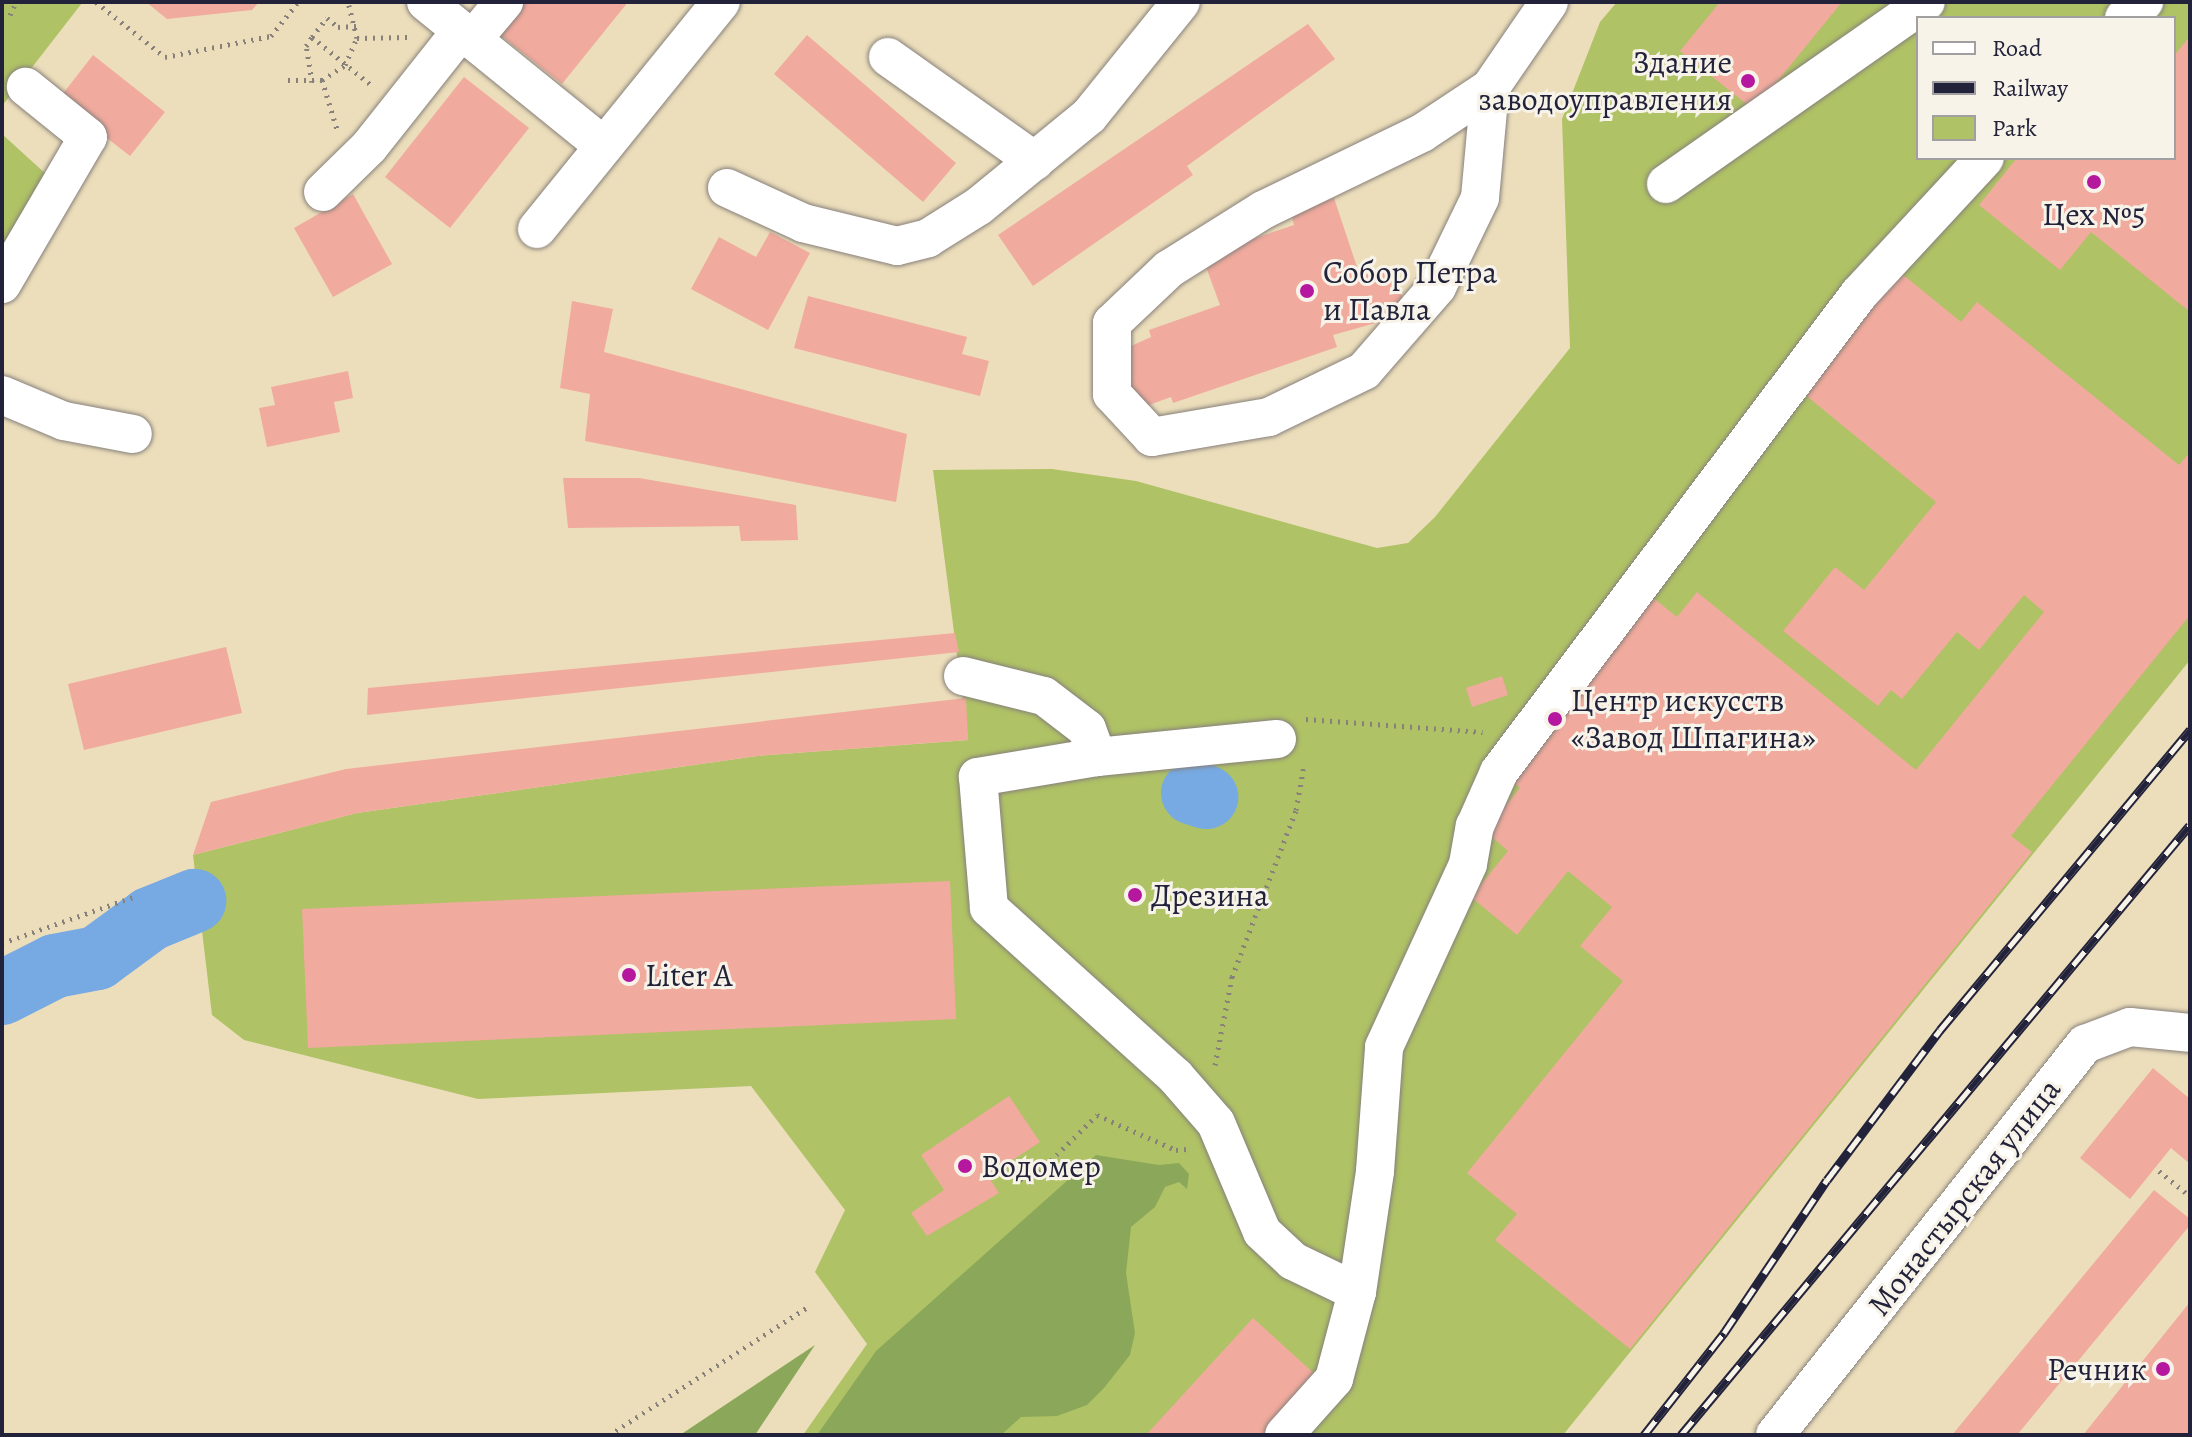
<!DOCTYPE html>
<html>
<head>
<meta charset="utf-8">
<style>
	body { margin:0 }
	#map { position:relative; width:2192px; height:1437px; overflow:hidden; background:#ecdebb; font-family:Alegreya,serif }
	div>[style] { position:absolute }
	.green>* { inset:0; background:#afc265 }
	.forest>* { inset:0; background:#8ba85a }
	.river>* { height:64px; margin:-32px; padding:0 32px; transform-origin:32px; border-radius:32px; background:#77a9e3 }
	.building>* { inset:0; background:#f1aa9e }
	.path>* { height:5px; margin-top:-2.5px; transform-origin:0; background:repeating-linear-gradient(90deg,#87807b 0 2px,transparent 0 8px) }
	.roads { filter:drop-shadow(0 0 2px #87807b) drop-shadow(0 0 2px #87807b) }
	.minor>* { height:38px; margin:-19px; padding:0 19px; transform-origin:19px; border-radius:19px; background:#fff }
	.rail>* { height:9px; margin-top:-4.5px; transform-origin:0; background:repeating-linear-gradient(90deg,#f7f3e8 0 18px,#22223b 0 36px); box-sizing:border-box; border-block:2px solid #22223b }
	.dots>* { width:22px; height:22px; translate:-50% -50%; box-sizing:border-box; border:4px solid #f7f3e8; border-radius:50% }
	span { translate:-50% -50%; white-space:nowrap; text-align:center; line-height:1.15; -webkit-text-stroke:6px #f7f3e8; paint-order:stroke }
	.poi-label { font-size:32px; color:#22223b }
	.right { translate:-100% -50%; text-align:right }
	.left { translate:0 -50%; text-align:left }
	.street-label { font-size:32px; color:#22223b }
	.frame { position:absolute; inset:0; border:4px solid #22223b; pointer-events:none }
	.legend { position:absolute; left:1916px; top:16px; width:260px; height:144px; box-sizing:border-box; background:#f7f3e8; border:2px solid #a29fa3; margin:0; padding:10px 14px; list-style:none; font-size:24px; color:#22223b }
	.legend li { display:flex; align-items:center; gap:16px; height:40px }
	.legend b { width:40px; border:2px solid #a29fa3 }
</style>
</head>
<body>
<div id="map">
	<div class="green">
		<i style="clip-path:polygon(2px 2px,82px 3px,2px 106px)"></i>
		<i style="clip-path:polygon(evenodd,1617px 2px,2190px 2px,2190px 660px,1563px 1435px,803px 1435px,867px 1344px,815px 1272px,845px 1210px,751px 1086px,478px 1099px,244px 1040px,212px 1015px,193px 855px,357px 813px,757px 756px,968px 740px,933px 470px,1052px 469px,1136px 481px,1377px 548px,1408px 543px,1435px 517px,1570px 348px,1562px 119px,1600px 22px,1617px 2px,1918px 18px,2174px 18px,2174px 158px,1918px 158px,1918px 18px)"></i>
		<i style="clip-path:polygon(2px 134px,47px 175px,2px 265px)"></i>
	</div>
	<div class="forest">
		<i style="clip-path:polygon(1096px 1155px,1159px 1165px,1179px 1163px,1189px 1174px,1187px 1189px,1179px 1182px,1165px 1187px,1155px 1207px,1131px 1227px,1126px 1273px,1135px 1333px,1130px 1355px,1104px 1388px,1087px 1405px,1057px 1416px,1021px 1417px,1001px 1435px,817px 1435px,876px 1351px)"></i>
		<i style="clip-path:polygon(815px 1345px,755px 1435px,680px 1435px)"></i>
	</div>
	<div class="river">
		<i style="left:1193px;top:793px;width:14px;rotate:17deg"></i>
		<i style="left:2px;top:993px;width:59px;rotate:-27deg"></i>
		<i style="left:55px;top:966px;width:43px;rotate:-10.8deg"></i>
		<i style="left:97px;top:958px;width:66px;rotate:-36.3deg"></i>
		<i style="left:150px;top:919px;width:48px;rotate:-22.2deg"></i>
	</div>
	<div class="building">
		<i style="clip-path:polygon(146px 2px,259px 2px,252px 10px,167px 19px)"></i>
		<i style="clip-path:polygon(524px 2px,628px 2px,562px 84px,499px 34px)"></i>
		<i style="clip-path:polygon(1720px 2px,1842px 2px,1754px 110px,1680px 51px)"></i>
		<i style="clip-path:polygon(1308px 24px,1335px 59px,1187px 166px,1193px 175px,1033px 286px,998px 235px)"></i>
		<i style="clip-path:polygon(807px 35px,956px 163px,923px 202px,774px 74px)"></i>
		<i style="clip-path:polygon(2190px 36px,2190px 312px,2091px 232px,2060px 270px,1979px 205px,2017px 158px,2174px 158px,2174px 56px)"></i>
		<i style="clip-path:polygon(93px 55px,165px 112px,130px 156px,58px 100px)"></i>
		<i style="clip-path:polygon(464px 77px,529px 128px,450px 228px,385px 177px)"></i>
		<i style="clip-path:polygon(353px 194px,392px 264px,333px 297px,294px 228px)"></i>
		<i style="clip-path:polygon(1334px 198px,1360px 276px,1393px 268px,1408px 314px,1333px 335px,1337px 347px,1173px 403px,1171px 397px,1149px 405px,1125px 396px,1118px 369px,1131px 346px,1151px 337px,1149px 330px,1220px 305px,1202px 256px,1294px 225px,1291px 213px)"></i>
		<i style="clip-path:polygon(770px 232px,810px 253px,768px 330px,691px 289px,719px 237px,756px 257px)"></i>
		<i style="clip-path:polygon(1896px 269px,1961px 322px,1977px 302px,2179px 465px,2190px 452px,2190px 615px,2011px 836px,2032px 852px,1630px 1349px,1495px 1240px,1517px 1214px,1467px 1173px,1623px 981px,1580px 946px,1612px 907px,1568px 871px,1517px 935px,1471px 897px,1508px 851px,1485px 831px,1520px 788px,1507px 777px,1652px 597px,1677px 617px,1697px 592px,1916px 770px,2044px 612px,2024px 595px,1979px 650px,1957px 632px,1902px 699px,1891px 690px,1878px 706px,1783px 631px,1835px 567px,1864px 590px,1936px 502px,1798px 389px)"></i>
		<i style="clip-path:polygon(808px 296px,967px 337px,962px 354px,989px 361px,980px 396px,794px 348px)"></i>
		<i style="clip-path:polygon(572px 301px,613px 309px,604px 352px,907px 434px,896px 502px,585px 441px,590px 394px,560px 388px)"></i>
		<i style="clip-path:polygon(348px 371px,353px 398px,334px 402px,340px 432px,267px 447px,259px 408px,275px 405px,271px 387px)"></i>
		<i style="clip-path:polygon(563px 478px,639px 478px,796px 505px,798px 540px,741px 541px,739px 526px,568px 528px)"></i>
		<i style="clip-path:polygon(955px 633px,959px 652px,367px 715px,368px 688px)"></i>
		<i style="clip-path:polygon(226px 647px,242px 713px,84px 750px,68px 684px)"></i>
		<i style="clip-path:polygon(1502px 676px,1508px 695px,1472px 707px,1466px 688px)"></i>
		<i style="clip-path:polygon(966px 698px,968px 740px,757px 756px,357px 813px,193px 855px,211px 802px,346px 769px)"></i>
		<i style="clip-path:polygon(950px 881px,956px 1019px,308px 1048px,302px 909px)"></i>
		<i style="clip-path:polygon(2153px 1068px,2190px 1099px,2190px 1164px,2171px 1148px,2130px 1199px,2080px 1158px)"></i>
		<i style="clip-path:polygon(1009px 1096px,1040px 1142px,988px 1176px,999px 1193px,927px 1236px,911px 1213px,944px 1190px,921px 1155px)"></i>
		<i style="clip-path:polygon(2154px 1190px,2190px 1219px,2190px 1225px,2154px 1269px,2017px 1435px,1952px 1435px)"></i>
		<i style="clip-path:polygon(2190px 1302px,2190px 1435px,2083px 1435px)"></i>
		<i style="clip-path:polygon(1253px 1318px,1317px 1376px,1263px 1435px,1146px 1435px)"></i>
	</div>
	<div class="path">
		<i style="left:96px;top:2px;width:88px;rotate:38.6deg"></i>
		<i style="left:165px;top:57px;width:108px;rotate:-11.2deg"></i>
		<i style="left:271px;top:36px;width:43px;rotate:-51.5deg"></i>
		<i style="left:2px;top:14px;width:8px;rotate:7deg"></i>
		<i style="left:10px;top:15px;width:14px;rotate:-65deg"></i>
		<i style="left:312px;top:37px;width:24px;rotate:-52deg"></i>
		<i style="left:327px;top:18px;width:14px;rotate:39deg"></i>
		<i style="left:338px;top:27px;width:18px;rotate:-3deg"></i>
		<i style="left:357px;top:38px;width:52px;rotate:-1.1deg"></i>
		<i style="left:288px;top:80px;width:34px"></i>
		<i style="left:322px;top:80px;width:27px;rotate:-33deg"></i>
		<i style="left:345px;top:65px;width:30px;rotate:-66deg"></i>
		<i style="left:357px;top:38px;width:34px;rotate:-104deg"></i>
		<i style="left:322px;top:80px;width:51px;rotate:73deg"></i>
		<i style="left:312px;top:82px;width:36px;rotate:-99deg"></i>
		<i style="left:306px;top:46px;width:11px;rotate:-56deg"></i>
		<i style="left:312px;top:37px;width:76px;rotate:39.1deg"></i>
		<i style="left:1306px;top:719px;width:177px;rotate:4.2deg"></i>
		<i style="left:2px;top:943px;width:142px;rotate:-19.3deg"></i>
		<i style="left:1215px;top:1065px;width:90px;rotate:-79.1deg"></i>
		<i style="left:1232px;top:977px;width:179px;rotate:-69deg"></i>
		<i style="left:1296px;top:810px;width:46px;rotate:-79.9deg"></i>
		<i style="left:2159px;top:1171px;width:40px;rotate:39deg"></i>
		<i style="left:1015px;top:1174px;width:16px;rotate:35deg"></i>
		<i style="left:1028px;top:1183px;width:97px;rotate:-44.6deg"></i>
		<i style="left:1097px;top:1115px;width:86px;rotate:23.9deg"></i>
		<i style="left:1176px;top:1150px;width:10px;rotate:-6deg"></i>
		<i style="left:10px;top:1435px;width:12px"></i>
		<i style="left:609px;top:1435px;width:238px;rotate:-32.8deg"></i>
	</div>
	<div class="roads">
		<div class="minor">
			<i style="left:426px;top:2px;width:229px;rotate:39deg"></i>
			<i style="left:2124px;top:18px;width:26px;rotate:-39deg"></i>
			<i style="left:472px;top:40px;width:50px;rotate:-49.9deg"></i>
			<i style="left:888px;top:57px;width:180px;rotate:35.3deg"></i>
			<i style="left:1490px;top:88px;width:110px;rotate:95.2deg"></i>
			<i style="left:1480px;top:198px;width:99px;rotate:115.8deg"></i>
			<i style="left:1437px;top:287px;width:111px;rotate:131deg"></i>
			<i style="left:1364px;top:371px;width:106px;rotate:154.2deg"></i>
			<i style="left:1269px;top:417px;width:119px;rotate:170.3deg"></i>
			<i style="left:1152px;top:437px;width:59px;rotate:-132.9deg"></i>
			<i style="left:1112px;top:394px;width:71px;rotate:-90deg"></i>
			<i style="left:1112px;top:323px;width:79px;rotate:-43.5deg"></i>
			<i style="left:1169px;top:269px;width:111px;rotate:-32.1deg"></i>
			<i style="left:1263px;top:210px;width:177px;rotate:-25.8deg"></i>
			<i style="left:1422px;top:133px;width:82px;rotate:-33.5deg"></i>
			<i style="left:1490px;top:88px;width:104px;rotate:-55.5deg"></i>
			<i style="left:1666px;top:184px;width:317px;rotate:-35deg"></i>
			<i style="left:727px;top:188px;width:84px;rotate:24.7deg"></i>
			<i style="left:803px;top:223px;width:97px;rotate:13.7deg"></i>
			<i style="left:897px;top:246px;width:32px;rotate:-14deg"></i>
			<i style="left:928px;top:238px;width:60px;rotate:-32.1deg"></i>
			<i style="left:979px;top:206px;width:142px;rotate:-39.3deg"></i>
			<i style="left:1089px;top:116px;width:146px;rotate:-51.1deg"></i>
			<i style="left:323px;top:192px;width:64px;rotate:-44.4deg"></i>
			<i style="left:369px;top:147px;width:148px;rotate:-51.6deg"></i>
			<i style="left:537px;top:229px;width:292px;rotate:-51deg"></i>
			<i style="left:2px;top:284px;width:170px;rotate:-59.7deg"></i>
			<i style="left:88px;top:137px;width:80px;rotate:-141.1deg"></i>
			<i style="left:2px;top:395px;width:67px;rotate:22.8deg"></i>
			<i style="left:64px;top:421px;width:70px;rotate:10.7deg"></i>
			<i style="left:963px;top:676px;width:83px;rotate:13.9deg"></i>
			<i style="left:1044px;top:696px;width:54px;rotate:37.5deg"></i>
			<i style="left:1087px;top:729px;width:30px;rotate:70deg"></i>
			<i style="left:1277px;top:739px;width:181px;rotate:174.3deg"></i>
			<i style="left:1097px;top:757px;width:121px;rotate:170.5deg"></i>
			<i style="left:978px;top:777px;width:131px;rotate:85.2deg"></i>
			<i style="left:989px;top:908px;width:251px;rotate:42.1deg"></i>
			<i style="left:1175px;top:1076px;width:62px;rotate:48.9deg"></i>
			<i style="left:1216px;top:1123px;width:118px;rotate:67.1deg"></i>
			<i style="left:1262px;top:1232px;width:42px;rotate:43.1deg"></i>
			<i style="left:1293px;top:1261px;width:71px;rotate:25.8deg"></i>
			<i style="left:1284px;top:1435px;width:75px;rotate:-48.2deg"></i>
			<i style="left:1334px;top:1379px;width:90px;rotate:-75.2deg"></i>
			<i style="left:1357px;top:1292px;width:122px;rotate:-81.5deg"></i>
			<i style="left:1375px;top:1171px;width:124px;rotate:-85.8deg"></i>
			<i style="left:1384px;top:1047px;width:201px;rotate:-65.3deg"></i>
			<i style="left:1468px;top:864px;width:39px;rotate:-80deg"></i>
			<i style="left:1475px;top:826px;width:59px;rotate:-66deg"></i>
			<i style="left:1499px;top:772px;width:598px;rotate:-53.02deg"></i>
			<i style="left:1859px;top:294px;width:185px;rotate:-47.2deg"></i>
			<i style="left:1775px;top:1435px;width:499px;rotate:-51.6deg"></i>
			<i style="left:2085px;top:1044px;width:48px;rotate:-20.7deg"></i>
			<i style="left:2130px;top:1027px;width:60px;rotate:5.7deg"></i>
		</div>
	</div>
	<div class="rail">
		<i style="left:1644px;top:1435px;width:130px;rotate:-51.9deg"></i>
		<i style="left:1724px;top:1333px;width:184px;rotate:-56.1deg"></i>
		<i style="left:1827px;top:1180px;width:188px;rotate:-53deg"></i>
		<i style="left:1940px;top:1030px;width:391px;rotate:-50.2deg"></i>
		<i style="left:1681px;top:1435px;width:794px;rotate:-50.16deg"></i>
	</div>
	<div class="dots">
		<i style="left:1748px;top:81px;background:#b5179e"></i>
		<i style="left:2094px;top:182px;background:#b5179e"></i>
		<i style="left:1307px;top:291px;background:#b5179e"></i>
		<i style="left:1555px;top:719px;background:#b5179e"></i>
		<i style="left:1135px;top:895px;background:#b5179e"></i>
		<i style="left:629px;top:975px;background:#b5179e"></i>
		<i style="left:965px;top:1166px;background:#b5179e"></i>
		<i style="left:2163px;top:1369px;background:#b5179e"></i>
	</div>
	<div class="poi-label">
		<span class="right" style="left:1732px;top:81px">Здание<br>заводоуправления</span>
		<span style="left:2094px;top:214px">Цех №5</span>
		<span class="left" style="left:1323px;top:291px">Собор Петра<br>и Павла</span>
		<span class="left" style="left:1571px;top:719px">Центр искусств<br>«Завод Шпагина»</span>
		<span class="left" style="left:1151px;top:895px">Дрезина</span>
		<span class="left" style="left:645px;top:975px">Liter A</span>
		<span class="left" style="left:981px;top:1166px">Водомер</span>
		<span class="right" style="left:2147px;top:1369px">Речник</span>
	</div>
	<div class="street-label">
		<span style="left:1964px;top:1197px;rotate:-52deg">Монастырская улица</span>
	</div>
	<div class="frame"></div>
	<ul class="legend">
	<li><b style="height:10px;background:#fff"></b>Road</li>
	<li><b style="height:10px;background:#22223b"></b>Railway</li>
	<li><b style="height:22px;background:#afc265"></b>Park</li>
	</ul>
</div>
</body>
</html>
